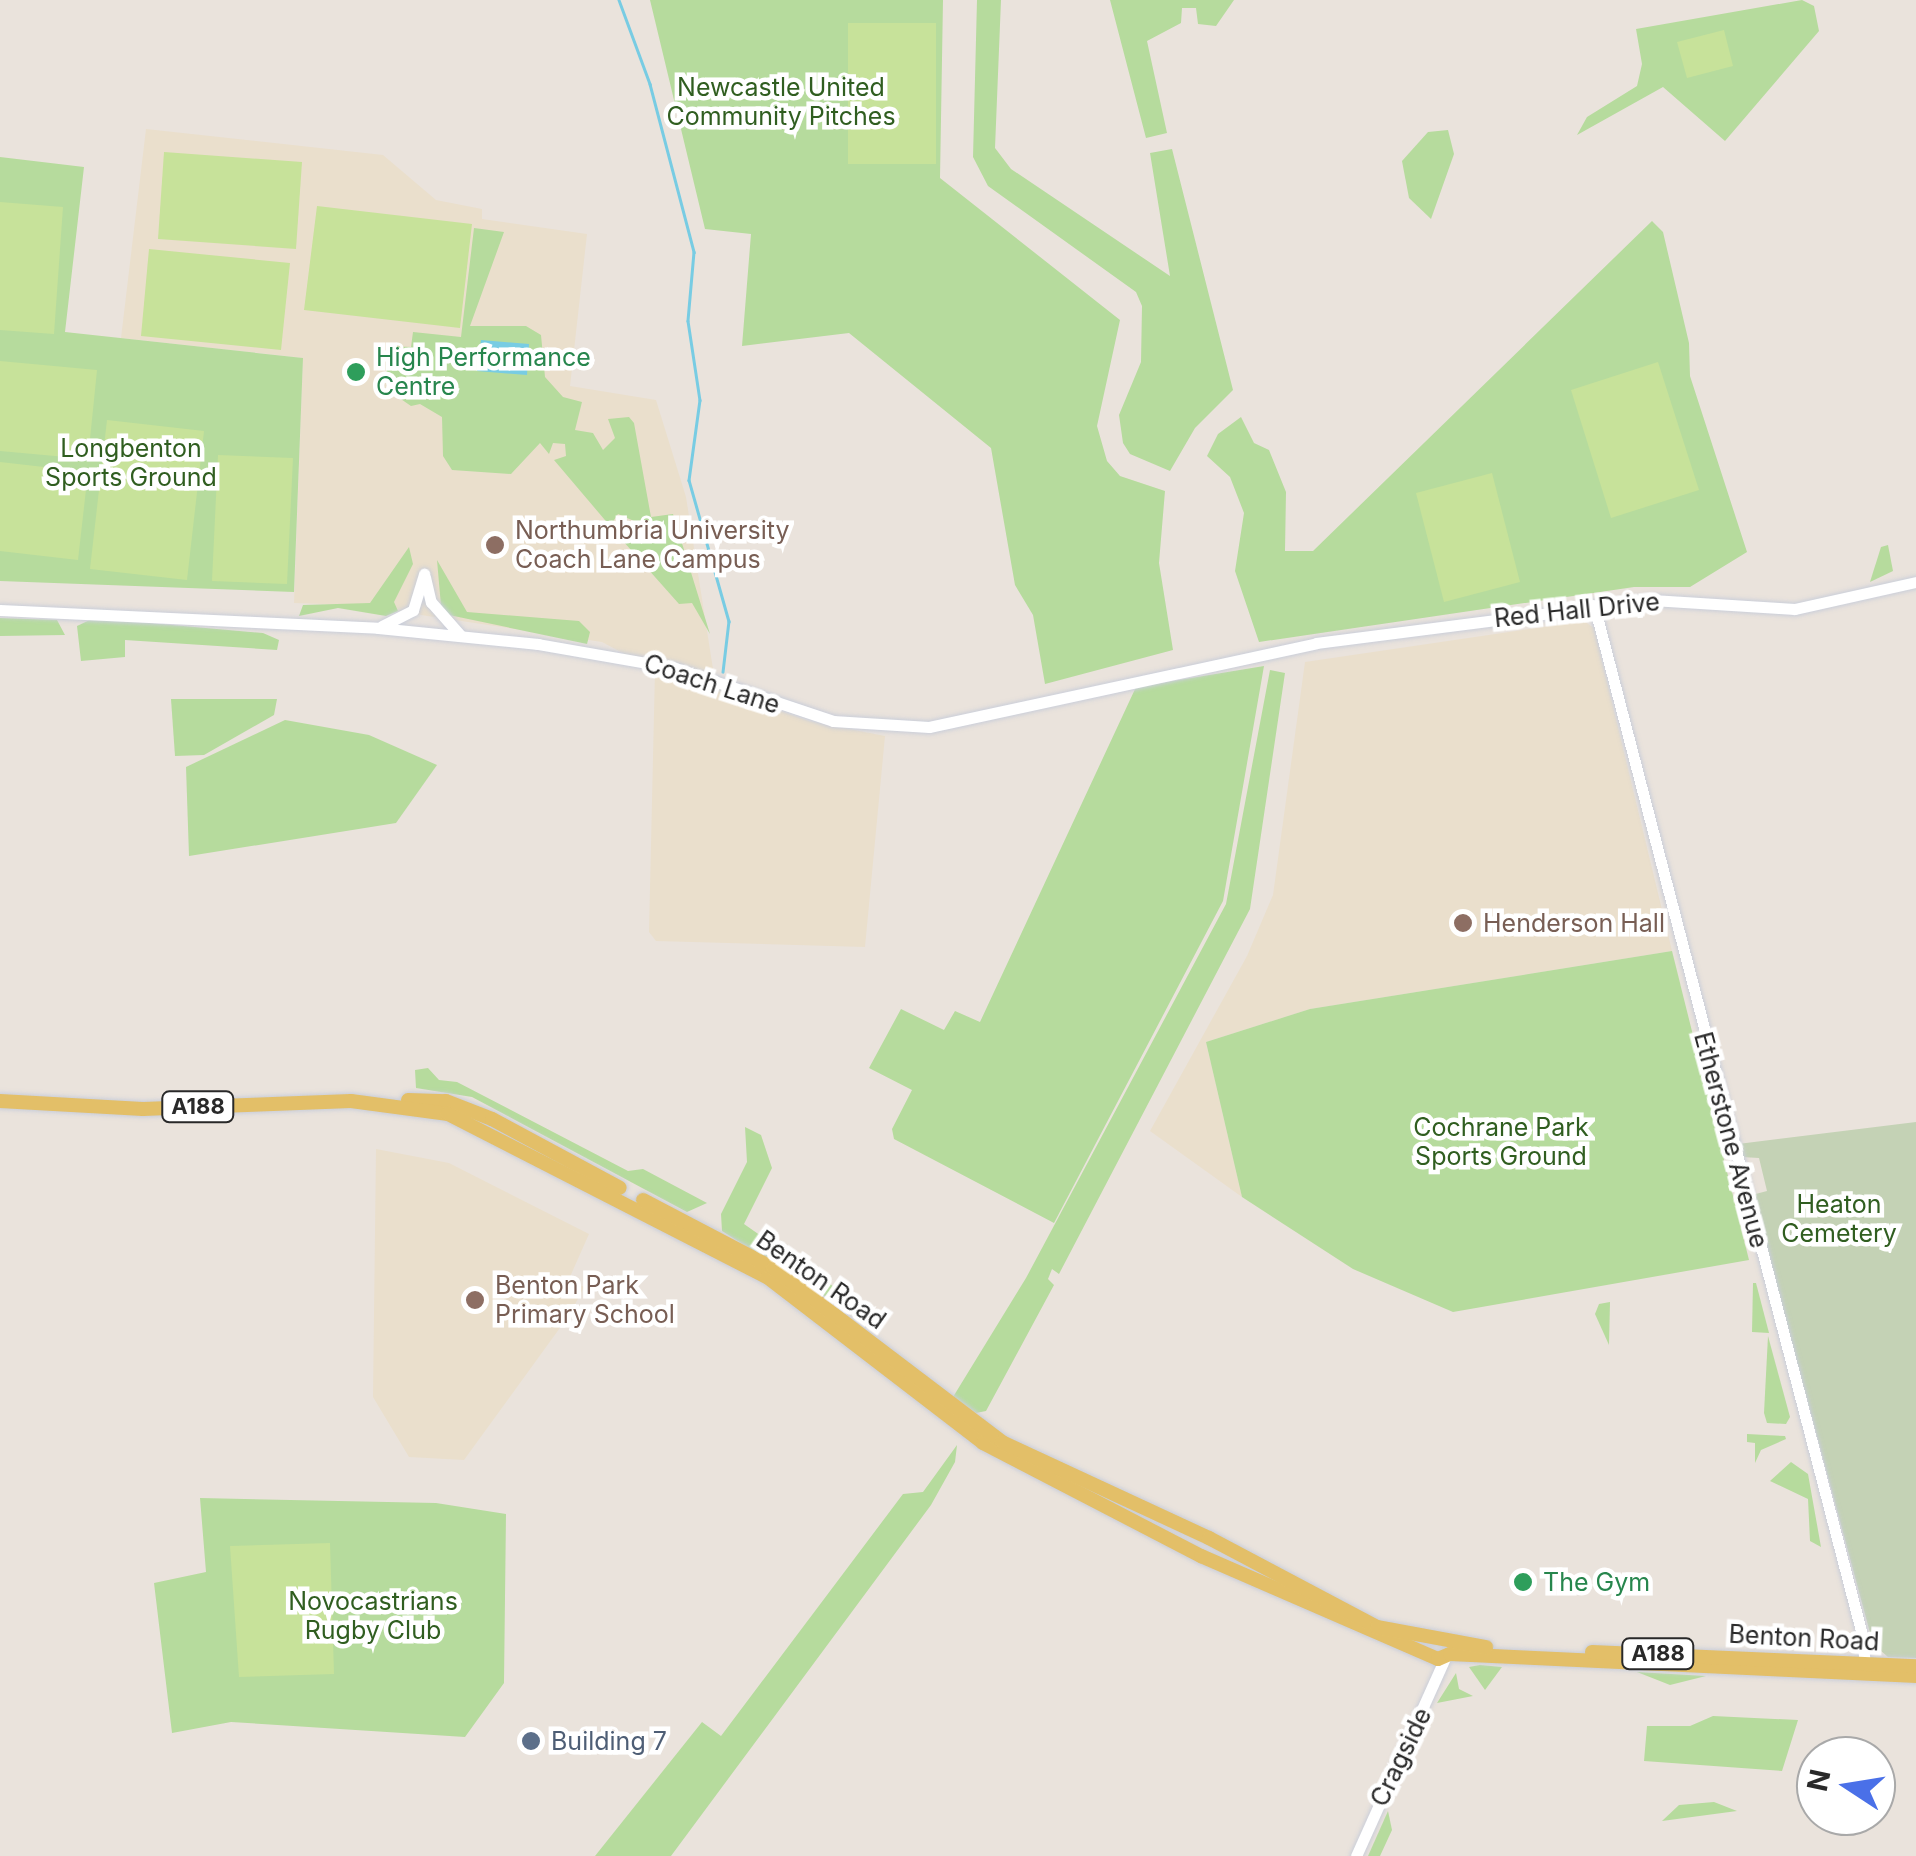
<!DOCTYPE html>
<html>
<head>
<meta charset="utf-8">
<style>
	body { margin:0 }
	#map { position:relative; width:1916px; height:1856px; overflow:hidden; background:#eae3dc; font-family:Inter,sans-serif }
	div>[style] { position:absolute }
	.education>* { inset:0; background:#eadfcc }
	.green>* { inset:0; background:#b6db9d }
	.cemetery>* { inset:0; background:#c4d2b5 }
	.pitch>* { inset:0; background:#c7e29a }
	.water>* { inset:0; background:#78cce3 }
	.stream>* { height:2.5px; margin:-1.25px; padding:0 1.25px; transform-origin:1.25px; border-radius:1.25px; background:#78cce3 }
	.roads { filter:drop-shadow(0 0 2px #caced9) drop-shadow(0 0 2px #caced9) }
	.minor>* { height:11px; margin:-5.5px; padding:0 5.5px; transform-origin:5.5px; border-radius:5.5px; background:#fff }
	.major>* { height:14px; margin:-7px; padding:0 7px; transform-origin:7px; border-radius:7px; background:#e3bf68 }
	.dots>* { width:28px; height:28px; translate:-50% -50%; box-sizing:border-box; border:5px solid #fff; border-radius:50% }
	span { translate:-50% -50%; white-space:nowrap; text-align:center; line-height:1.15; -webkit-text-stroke:9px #fff; paint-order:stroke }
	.shield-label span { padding:2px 8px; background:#fff; border:2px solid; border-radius:8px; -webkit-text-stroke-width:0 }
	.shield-label { font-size:22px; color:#292929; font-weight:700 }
	.park-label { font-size:25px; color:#305e20 }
	.leisure-label { font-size:25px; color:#27864d }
	.left { translate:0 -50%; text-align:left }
	.education-label { font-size:25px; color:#785e54 }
	.street-label { font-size:25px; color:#292929 }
	.service-label { font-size:25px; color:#4e5e75 }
	.north { position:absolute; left:1796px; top:1736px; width:100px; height:100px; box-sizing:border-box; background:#fff; border:2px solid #a9a9a9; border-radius:50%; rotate:282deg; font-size:28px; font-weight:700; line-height:40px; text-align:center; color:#292929 }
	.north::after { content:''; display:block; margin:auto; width:35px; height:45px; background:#4a70e8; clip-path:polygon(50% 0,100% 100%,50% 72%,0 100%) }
</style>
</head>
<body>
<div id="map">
	<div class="education">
		<i style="clip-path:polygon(146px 129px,383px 155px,436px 200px,482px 209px,482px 219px,587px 234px,570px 386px,656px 400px,686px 497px,716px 688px,809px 721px,885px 736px,865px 947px,656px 941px,649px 932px,655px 670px,602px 642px,354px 605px,294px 603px,303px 358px,121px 338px)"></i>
		<i style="clip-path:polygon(1584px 621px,1594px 628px,1672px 951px,1310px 1009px,1206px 1042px,1242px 1197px,1150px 1131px,1247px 956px,1273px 895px,1305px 662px)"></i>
		<i style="clip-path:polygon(376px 1149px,449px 1163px,589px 1234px,569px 1279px,584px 1287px,570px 1314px,464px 1460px,409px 1457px,373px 1397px)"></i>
	</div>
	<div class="green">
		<i style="clip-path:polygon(650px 0,943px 0,940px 178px,1120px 320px,1097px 426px,1107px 461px,1120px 476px,1165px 491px,1159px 563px,1173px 650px,1045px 684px,1033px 615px,1015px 585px,991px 448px,849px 333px,742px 346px,751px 234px,705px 229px)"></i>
		<i style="clip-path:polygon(977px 0,1001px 0,995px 148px,1011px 169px,1170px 276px,1150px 153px,1172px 149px,1233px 390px,1195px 428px,1170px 471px,1130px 454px,1123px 443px,1119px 415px,1141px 362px,1142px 306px,1136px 292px,988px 186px,973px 157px)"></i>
		<i style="clip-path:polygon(1110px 0,1234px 0,1216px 26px,1198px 24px,1196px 8px,1182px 8px,1181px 23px,1147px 41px,1167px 133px,1146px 138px)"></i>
		<i style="clip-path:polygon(1802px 0,1814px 6px,1819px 31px,1725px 141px,1663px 87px,1577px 135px,1587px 117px,1637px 86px,1642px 64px,1636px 29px)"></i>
		<i style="clip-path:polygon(1448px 130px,1454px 154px,1431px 219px,1409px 198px,1402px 161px,1428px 132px)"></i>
		<i style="clip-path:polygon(0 157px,84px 167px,65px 332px,303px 358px,294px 592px,0 581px)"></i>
		<i style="clip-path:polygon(1652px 221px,1663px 232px,1689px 343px,1690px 376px,1747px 552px,1690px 587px,1634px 587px,1259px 642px,1235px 571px,1244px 513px,1230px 477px,1207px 456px,1218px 434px,1241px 417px,1254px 443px,1269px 450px,1286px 492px,1285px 551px,1313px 551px)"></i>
		<i style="clip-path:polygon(474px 228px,504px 232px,470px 326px,526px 326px,541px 335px,545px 377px,563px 397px,582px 402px,575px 430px,593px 433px,603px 450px,615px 438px,608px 419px,629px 417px,634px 423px,651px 517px,673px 514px,710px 634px,692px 603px,679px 604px,615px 532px,633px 528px,634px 521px,618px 514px,610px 526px,554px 460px,566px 456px,565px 444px,553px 443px,549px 454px,540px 443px,511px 474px,452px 470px,443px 456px,442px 417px,420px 404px,411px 406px,395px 395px,396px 380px,386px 379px,389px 346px,411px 347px,413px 332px,461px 337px)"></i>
		<i style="clip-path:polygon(1888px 545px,1893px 571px,1870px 582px,1881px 547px)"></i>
		<i style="clip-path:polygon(409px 547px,413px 564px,394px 602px,398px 611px,386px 616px,338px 608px,299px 616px,303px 605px,370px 603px)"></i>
		<i style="clip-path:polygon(437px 560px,467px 612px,579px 621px,590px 632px,587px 644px,449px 615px,441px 606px)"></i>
		<i style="clip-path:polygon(0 618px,57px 620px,65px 635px,0 636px)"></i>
		<i style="clip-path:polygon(94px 618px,263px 633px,279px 640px,277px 650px,125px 640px,125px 657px,81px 661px,77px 626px)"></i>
		<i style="clip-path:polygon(1264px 666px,1223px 901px,1054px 1223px,894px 1139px,892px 1129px,912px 1090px,869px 1068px,901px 1009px,944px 1030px,955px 1011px,980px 1022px,1136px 687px)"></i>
		<i style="clip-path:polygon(1270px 670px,1285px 673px,1250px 909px,1059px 1274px,1052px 1269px,1048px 1279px,1054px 1285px,986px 1411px,976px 1413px,953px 1397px,1026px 1278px,1226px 904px)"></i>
		<i style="clip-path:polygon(171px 699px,277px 699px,274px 715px,204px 755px,175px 756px)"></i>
		<i style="clip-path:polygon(285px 720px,369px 735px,437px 765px,396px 823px,189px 856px,186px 767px)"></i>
		<i style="clip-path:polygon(1672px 951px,1749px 1260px,1453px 1312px,1353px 1269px,1242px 1197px,1206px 1042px,1310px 1009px)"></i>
		<i style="clip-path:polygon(428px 1068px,439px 1080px,457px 1082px,628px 1171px,643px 1169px,707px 1203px,687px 1212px,472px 1097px,416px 1088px,415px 1070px)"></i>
		<i style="clip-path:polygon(745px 1127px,761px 1135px,772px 1168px,744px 1224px,880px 1319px,873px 1327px,722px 1231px,721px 1214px,747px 1162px)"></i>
		<i style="clip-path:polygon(1753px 1283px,1756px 1283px,1769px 1333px,1752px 1332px)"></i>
		<i style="clip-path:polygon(1610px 1302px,1609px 1345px,1595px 1314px,1599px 1304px)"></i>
		<i style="clip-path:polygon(1768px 1336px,1790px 1417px,1786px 1424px,1767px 1423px,1764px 1413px)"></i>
		<i style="clip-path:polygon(1747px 1434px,1785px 1436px,1786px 1439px,1761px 1450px,1755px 1463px,1755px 1443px,1747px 1442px)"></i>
		<i style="clip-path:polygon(957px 1445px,955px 1462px,931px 1505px,671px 1856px,595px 1856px,702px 1722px,721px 1736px,903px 1494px,923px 1492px)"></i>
		<i style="clip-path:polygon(1791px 1462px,1808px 1474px,1821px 1547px,1810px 1541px,1808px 1499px,1770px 1481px)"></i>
		<i style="clip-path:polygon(200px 1498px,436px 1503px,506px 1514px,504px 1683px,465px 1737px,231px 1722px,172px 1733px,154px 1583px,206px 1572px)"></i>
		<i style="clip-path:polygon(1480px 1665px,1502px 1667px,1485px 1690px,1469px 1667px)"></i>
		<i style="clip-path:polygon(1637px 1672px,1706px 1676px,1670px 1685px)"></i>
		<i style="clip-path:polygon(1456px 1673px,1459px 1689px,1473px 1696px,1437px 1703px)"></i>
		<i style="clip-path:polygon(1713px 1716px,1798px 1720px,1782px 1771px,1644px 1761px,1647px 1726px,1690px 1726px)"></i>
		<i style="clip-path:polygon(1714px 1802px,1737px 1811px,1662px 1821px,1679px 1805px)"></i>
		<i style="clip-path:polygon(1388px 1811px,1392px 1830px,1380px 1856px,1368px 1856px)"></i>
	</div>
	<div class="cemetery">
		<i style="clip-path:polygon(1916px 1122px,1916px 1658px,1888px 1657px,1873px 1644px,1752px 1195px,1767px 1191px,1759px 1158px,1742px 1157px,1738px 1144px)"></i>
	</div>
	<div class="pitch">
		<i style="clip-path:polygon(848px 23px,936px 23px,936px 164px,848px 164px)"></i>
		<i style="clip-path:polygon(1724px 30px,1733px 66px,1687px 78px,1677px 42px)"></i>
		<i style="clip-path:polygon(164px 152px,302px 162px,296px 249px,158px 239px)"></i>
		<i style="clip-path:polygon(0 202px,63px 207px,54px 334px,0 330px)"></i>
		<i style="clip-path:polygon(317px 206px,472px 224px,460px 328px,304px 310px)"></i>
		<i style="clip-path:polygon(149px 249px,290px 263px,281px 350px,141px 336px)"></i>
		<i style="clip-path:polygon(0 361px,97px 370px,88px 459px,0 451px)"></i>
		<i style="clip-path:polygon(1658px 362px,1699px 490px,1611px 518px,1571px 390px)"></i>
		<i style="clip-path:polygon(107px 420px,204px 431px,187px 580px,90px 569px)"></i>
		<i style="clip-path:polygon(218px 455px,293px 458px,287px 584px,212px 581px)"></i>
		<i style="clip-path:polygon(0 462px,88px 472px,78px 560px,0 551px)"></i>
		<i style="clip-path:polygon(1492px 473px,1520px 582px,1444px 602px,1416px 493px)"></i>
		<i style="clip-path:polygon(330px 1543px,334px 1674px,239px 1677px,230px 1546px)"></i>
	</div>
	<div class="water">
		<i style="clip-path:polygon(481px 340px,529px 344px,527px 375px,477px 371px)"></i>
	</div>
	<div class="stream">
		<i style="left:619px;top:0;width:90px;rotate:69.7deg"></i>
		<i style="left:650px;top:84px;width:174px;rotate:75.3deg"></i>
		<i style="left:694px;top:252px;width:69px;rotate:95deg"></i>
		<i style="left:688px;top:321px;width:80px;rotate:81.4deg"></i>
		<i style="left:700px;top:400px;width:81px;rotate:97.8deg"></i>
		<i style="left:689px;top:480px;width:147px;rotate:74.2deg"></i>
		<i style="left:729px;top:621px;width:51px;rotate:96.7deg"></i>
	</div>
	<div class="roads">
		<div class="minor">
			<i style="left:425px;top:577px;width:26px;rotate:77deg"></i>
			<i style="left:431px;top:602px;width:45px;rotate:48.6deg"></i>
			<i style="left:1594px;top:605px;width:1060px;rotate:75.41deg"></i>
			<i style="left:1861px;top:1631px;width:40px;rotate:82.9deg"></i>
			<i style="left:0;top:610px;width:378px;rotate:2.7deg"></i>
			<i style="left:378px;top:628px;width:161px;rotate:5.7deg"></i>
			<i style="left:538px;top:644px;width:139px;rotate:9.9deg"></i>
			<i style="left:675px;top:668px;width:167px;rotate:18.5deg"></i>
			<i style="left:833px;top:721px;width:96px;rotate:3.6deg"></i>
			<i style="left:929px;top:727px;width:396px;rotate:-12.2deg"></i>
			<i style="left:1316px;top:643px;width:339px;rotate:-7.3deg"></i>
			<i style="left:1652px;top:600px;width:143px;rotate:3.6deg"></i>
			<i style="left:1795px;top:609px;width:124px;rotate:-12.6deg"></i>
			<i style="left:382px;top:626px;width:35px;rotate:-27deg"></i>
			<i style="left:413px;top:610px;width:38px;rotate:-73deg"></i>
			<i style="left:1356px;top:1856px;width:217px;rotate:-65.8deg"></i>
		</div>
		<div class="major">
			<i style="left:408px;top:1100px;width:38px;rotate:2deg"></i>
			<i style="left:446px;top:1101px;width:49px;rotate:21.4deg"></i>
			<i style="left:492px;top:1119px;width:145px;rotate:28.3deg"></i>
			<i style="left:0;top:1101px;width:143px;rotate:3.2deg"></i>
			<i style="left:143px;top:1109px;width:208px;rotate:-2.2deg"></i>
			<i style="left:351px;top:1101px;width:98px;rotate:7.6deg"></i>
			<i style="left:448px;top:1114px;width:358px;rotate:27.1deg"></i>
			<i style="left:767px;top:1277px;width:272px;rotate:37.5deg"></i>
			<i style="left:983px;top:1443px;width:246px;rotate:27.4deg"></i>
			<i style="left:1201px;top:1556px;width:258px;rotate:23.5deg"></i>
			<i style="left:1438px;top:1659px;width:13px;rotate:-23deg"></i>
			<i style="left:1450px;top:1654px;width:467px;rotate:2.7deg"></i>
			<i style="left:643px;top:1200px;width:147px;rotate:27.6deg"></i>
			<i style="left:773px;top:1268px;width:288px;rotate:37.2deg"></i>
			<i style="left:1002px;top:1442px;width:228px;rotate:24.9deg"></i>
			<i style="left:1209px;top:1538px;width:190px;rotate:27.9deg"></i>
			<i style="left:1377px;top:1627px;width:111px;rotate:10.4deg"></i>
			<i style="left:1592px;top:1652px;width:324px;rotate:2.5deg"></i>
		</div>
	</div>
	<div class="dots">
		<i style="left:356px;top:372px;background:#2e9e5b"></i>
		<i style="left:495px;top:545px;background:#8d6e63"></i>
		<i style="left:1463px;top:923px;background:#8d6e63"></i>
		<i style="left:475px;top:1300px;background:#8d6e63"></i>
		<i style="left:1523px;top:1582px;background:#2e9e5b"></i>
		<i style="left:531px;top:1741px;background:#5c6f8a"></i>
	</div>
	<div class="shield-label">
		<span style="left:198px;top:1107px">A188</span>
		<span style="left:1658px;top:1654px">A188</span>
	</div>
	<div class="park-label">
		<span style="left:781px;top:102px">Newcastle United<br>Community Pitches</span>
		<span style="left:131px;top:463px">Longbenton<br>Sports Ground</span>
		<span style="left:1501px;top:1142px">Cochrane Park<br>Sports Ground</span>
		<span style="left:1839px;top:1219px">Heaton<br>Cemetery</span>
		<span style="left:373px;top:1616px">Novocastrians<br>Rugby Club</span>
	</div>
	<div class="leisure-label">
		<span class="left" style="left:376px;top:372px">High Performance<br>Centre</span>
		<span class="left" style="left:1543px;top:1582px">The Gym</span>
	</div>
	<div class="education-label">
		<span class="left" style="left:515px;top:545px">Northumbria University<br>Coach Lane Campus</span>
		<span class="left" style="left:1483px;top:923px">Henderson Hall</span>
		<span class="left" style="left:495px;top:1300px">Benton Park<br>Primary School</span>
	</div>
	<div class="street-label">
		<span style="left:1577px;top:610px;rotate:-6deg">Red Hall Drive</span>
		<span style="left:712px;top:684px;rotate:18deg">Coach Lane</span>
		<span style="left:1731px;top:1140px;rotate:75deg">Etherstone Avenue</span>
		<span style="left:821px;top:1280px;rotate:35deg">Benton Road</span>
		<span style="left:1804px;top:1638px;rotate:3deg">Benton Road</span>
		<span style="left:1401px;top:1757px;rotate:-64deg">Cragside</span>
	</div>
	<div class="service-label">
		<span class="left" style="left:551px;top:1741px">Building 7</span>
	</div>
	<div class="north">N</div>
</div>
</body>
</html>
